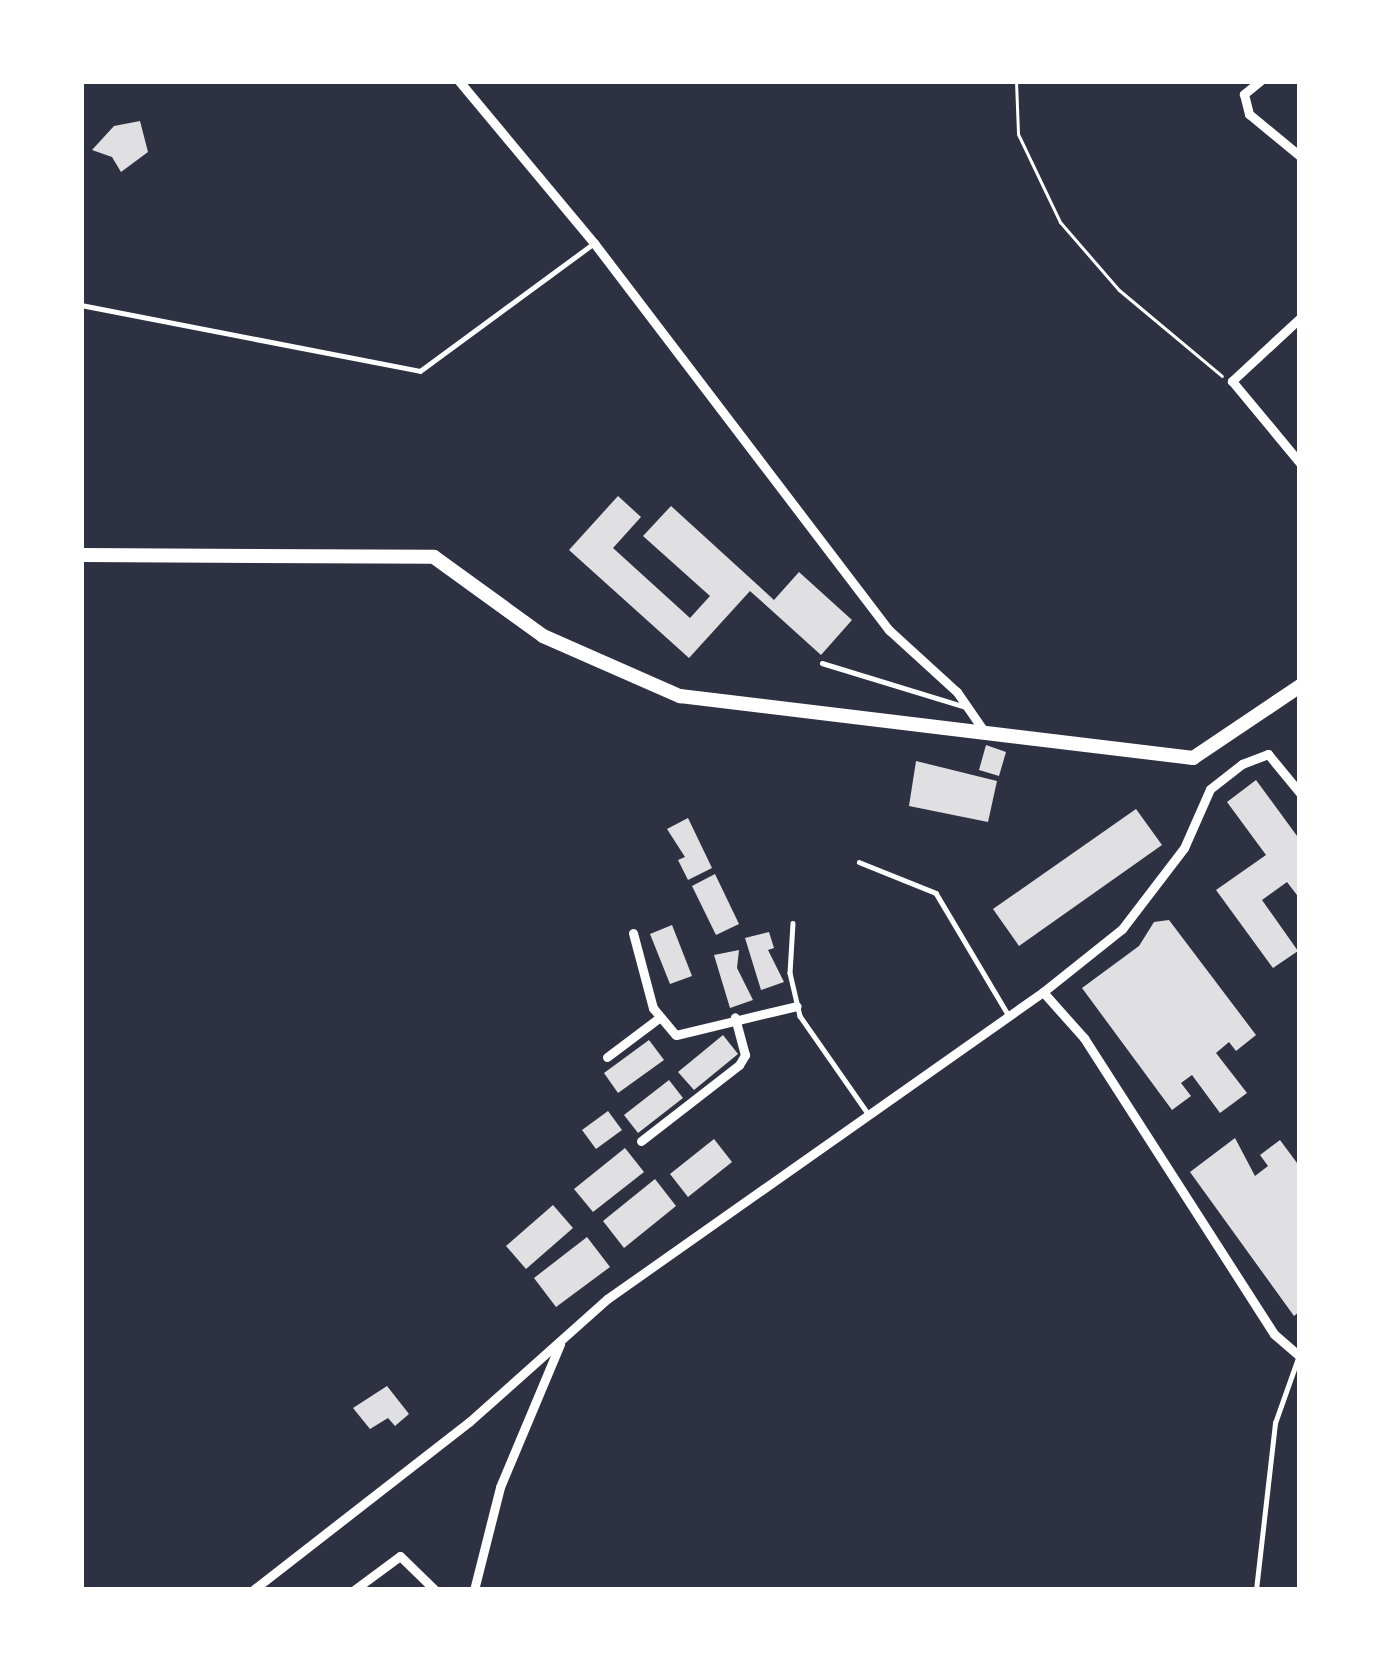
<!DOCTYPE html>
<html>
<head>
<meta charset="utf-8">
<style>
	body { margin:0 }
	#map { position:relative; width:1381px; height:1671px; overflow:hidden; background:#2d3142; font-family:Commissioner,sans-serif }
	div>[style] { position:absolute }
	.building>* { inset:0; background:#e0e0e3 }
	.path>* { height:3px; margin:-1.5px; padding:0 1.5px; transform-origin:1.5px; border-radius:1.5px; background:#fff }
	.service>* { height:4.5px; margin:-2.25px; padding:0 2.25px; transform-origin:2.25px; border-radius:2.25px; background:#fff }
	.minor>* { height:9px; margin:-4.5px; padding:0 4.5px; transform-origin:4.5px; border-radius:4.5px; background:#fff }
	.secondary>* { height:14px; margin:-7px; padding:0 7px; transform-origin:7px; border-radius:7px; background:#fff }
	span { translate:-50% -50%; white-space:nowrap; text-align:center; line-height:1.15; -webkit-text-stroke:12px #fff; paint-order:stroke }
	.frame { position:absolute; inset:0; border:84px solid #fff; pointer-events:none }
</style>
</head>
<body>
<div id="map">
	<div class="building">
		<i style="clip-path:polygon(140px 121px,148px 152px,121px 172px,112px 157px,92px 150px,114px 126px)"></i>
		<i style="clip-path:polygon(618px 496px,641px 517px,613px 548px,690px 618px,710px 596px,643px 536px,671px 506px,774px 600px,799px 572px,852px 620px,821px 655px,750px 591px,689px 658px,569px 550px)"></i>
		<i style="clip-path:polygon(986px 745px,1006px 752px,999px 776px,979px 770px)"></i>
		<i style="clip-path:polygon(916px 761px,997px 781px,988px 822px,909px 806px)"></i>
		<i style="clip-path:polygon(1256px 780px,1300px 840px,1300px 899px,1287px 882px,1262px 900px,1298px 951px,1273px 968px,1216px 890px,1266px 855px,1227px 802px)"></i>
		<i style="clip-path:polygon(1136px 809px,1162px 845px,1019px 946px,993px 909px)"></i>
		<i style="clip-path:polygon(688px 818px,712px 868px,688px 880px,678px 860px,685px 857px,667px 829px)"></i>
		<i style="clip-path:polygon(715px 874px,739px 924px,716px 935px,692px 886px)"></i>
		<i style="clip-path:polygon(1169px 920px,1256px 1035px,1236px 1051px,1229px 1042px,1216px 1053px,1247px 1093px,1220px 1113px,1192px 1075px,1181px 1083px,1191px 1096px,1172px 1110px,1082px 988px,1139px 946px,1154px 922px)"></i>
		<i style="clip-path:polygon(672px 925px,692px 976px,670px 984px,650px 934px)"></i>
		<i style="clip-path:polygon(769px 932px,774px 948px,768px 950px,784px 982px,761px 990px,745px 938px)"></i>
		<i style="clip-path:polygon(739px 950px,737px 968px,753px 1000px,730px 1008px,714px 955px)"></i>
		<i style="clip-path:polygon(723px 1035px,738px 1054px,694px 1090px,678px 1072px)"></i>
		<i style="clip-path:polygon(649px 1040px,664px 1060px,618px 1093px,604px 1073px)"></i>
		<i style="clip-path:polygon(669px 1080px,683px 1098px,638px 1133px,624px 1115px)"></i>
		<i style="clip-path:polygon(608px 1111px,622px 1130px,596px 1149px,582px 1130px)"></i>
		<i style="clip-path:polygon(1235px 1138px,1255px 1176px,1268px 1166px,1260px 1155px,1280px 1140px,1300px 1167px,1300px 1311px,1294px 1316px,1190px 1172px)"></i>
		<i style="clip-path:polygon(714px 1139px,732px 1162px,688px 1197px,670px 1174px)"></i>
		<i style="clip-path:polygon(625px 1148px,644px 1172px,593px 1212px,574px 1189px)"></i>
		<i style="clip-path:polygon(655px 1179px,676px 1206px,624px 1248px,603px 1221px)"></i>
		<i style="clip-path:polygon(553px 1205px,573px 1228px,526px 1269px,506px 1246px)"></i>
		<i style="clip-path:polygon(587px 1237px,610px 1267px,556px 1307px,534px 1278px)"></i>
		<i style="clip-path:polygon(387px 1386px,409px 1414px,395px 1426px,388px 1418px,370px 1429px,353px 1408px)"></i>
	</div>
	<div class="path">
		<i style="left:1016px;top:81px;width:53px;rotate:87.8deg"></i>
		<i style="left:1018px;top:134px;width:98px;rotate:64.5deg"></i>
		<i style="left:1060px;top:222px;width:90px;rotate:49.1deg"></i>
		<i style="left:1119px;top:290px;width:134px;rotate:39.9deg"></i>
	</div>
	<div class="service">
		<i style="left:81px;top:305px;width:345px;rotate:11deg"></i>
		<i style="left:420px;top:371px;width:216px;rotate:-36.3deg"></i>
		<i style="left:822px;top:663px;width:147px;rotate:17deg"></i>
		<i style="left:859px;top:862px;width:83px;rotate:21.9deg"></i>
		<i style="left:936px;top:893px;width:143px;rotate:59.3deg"></i>
		<i style="left:793px;top:923px;width:50px;rotate:93.4deg"></i>
		<i style="left:790px;top:973px;width:44px;rotate:76.9deg"></i>
		<i style="left:800px;top:1016px;width:117px;rotate:55.1deg"></i>
		<i style="left:1256px;top:1590px;width:168px;rotate:-83.5deg"></i>
		<i style="left:1275px;top:1423px;width:69px;rotate:-70.5deg"></i>
	</div>
	<div class="minor">
		<i style="left:459px;top:81px;width:211px;rotate:50.2deg"></i>
		<i style="left:594px;top:243px;width:487px;rotate:52.7deg"></i>
		<i style="left:889px;top:630px;width:92px;rotate:42.4deg"></i>
		<i style="left:957px;top:692px;width:51px;rotate:55.4deg"></i>
		<i style="left:1260px;top:81px;width:21px;rotate:141deg"></i>
		<i style="left:1244px;top:94px;width:21px;rotate:76deg"></i>
		<i style="left:1249px;top:114px;width:66px;rotate:39.5deg"></i>
		<i style="left:1300px;top:318px;width:93px;rotate:137.2deg"></i>
		<i style="left:1232px;top:381px;width:107px;rotate:50.3deg"></i>
		<i style="left:633px;top:933px;width:78px;rotate:75.1deg"></i>
		<i style="left:653px;top:1008px;width:35px;rotate:50deg"></i>
		<i style="left:676px;top:1035px;width:124px;rotate:-13.5deg"></i>
		<i style="left:1043px;top:992px;width:101px;rotate:-38.6deg"></i>
		<i style="left:1122px;top:929px;width:102px;rotate:-52.6deg"></i>
		<i style="left:1184px;top:848px;width:64px;rotate:-66.2deg"></i>
		<i style="left:1210px;top:789px;width:41px;rotate:-38deg"></i>
		<i style="left:1242px;top:764px;width:28px;rotate:-21deg"></i>
		<i style="left:1268px;top:754px;width:50px;rotate:50.6deg"></i>
		<i style="left:607px;top:1057px;width:65px;rotate:-36.9deg"></i>
		<i style="left:641px;top:1141px;width:124px;rotate:-37.8deg"></i>
		<i style="left:739px;top:1065px;width:12px;rotate:-59deg"></i>
		<i style="left:745px;top:1055px;width:39px;rotate:-105deg"></i>
		<i style="left:253px;top:1590px;width:274px;rotate:-37.9deg"></i>
		<i style="left:469px;top:1422px;width:185px;rotate:-41.7deg"></i>
		<i style="left:607px;top:1299px;width:533px;rotate:-35.15deg"></i>
		<i style="left:1043px;top:992px;width:62px;rotate:48.3deg"></i>
		<i style="left:1084px;top:1038px;width:352px;rotate:57.3deg"></i>
		<i style="left:1274px;top:1334px;width:35px;rotate:41deg"></i>
		<i style="left:354px;top:1590px;width:57px;rotate:-36.5deg"></i>
		<i style="left:400px;top:1556px;width:49px;rotate:44.2deg"></i>
		<i style="left:474px;top:1590px;width:106px;rotate:-75.8deg"></i>
		<i style="left:500px;top:1487px;width:155px;rotate:-67.2deg"></i>
	</div>
	<div class="secondary">
		<i style="left:81px;top:555px;width:353px;rotate:0.3deg"></i>
		<i style="left:434px;top:557px;width:135px;rotate:35.9deg"></i>
		<i style="left:543px;top:636px;width:150px;rotate:23.7deg"></i>
		<i style="left:680px;top:696px;width:517px;rotate:6.89deg"></i>
		<i style="left:1193px;top:758px;width:129px;rotate:-33.9deg"></i>
	</div>
	<div class="frame"></div>
</div>
</body>
</html>
